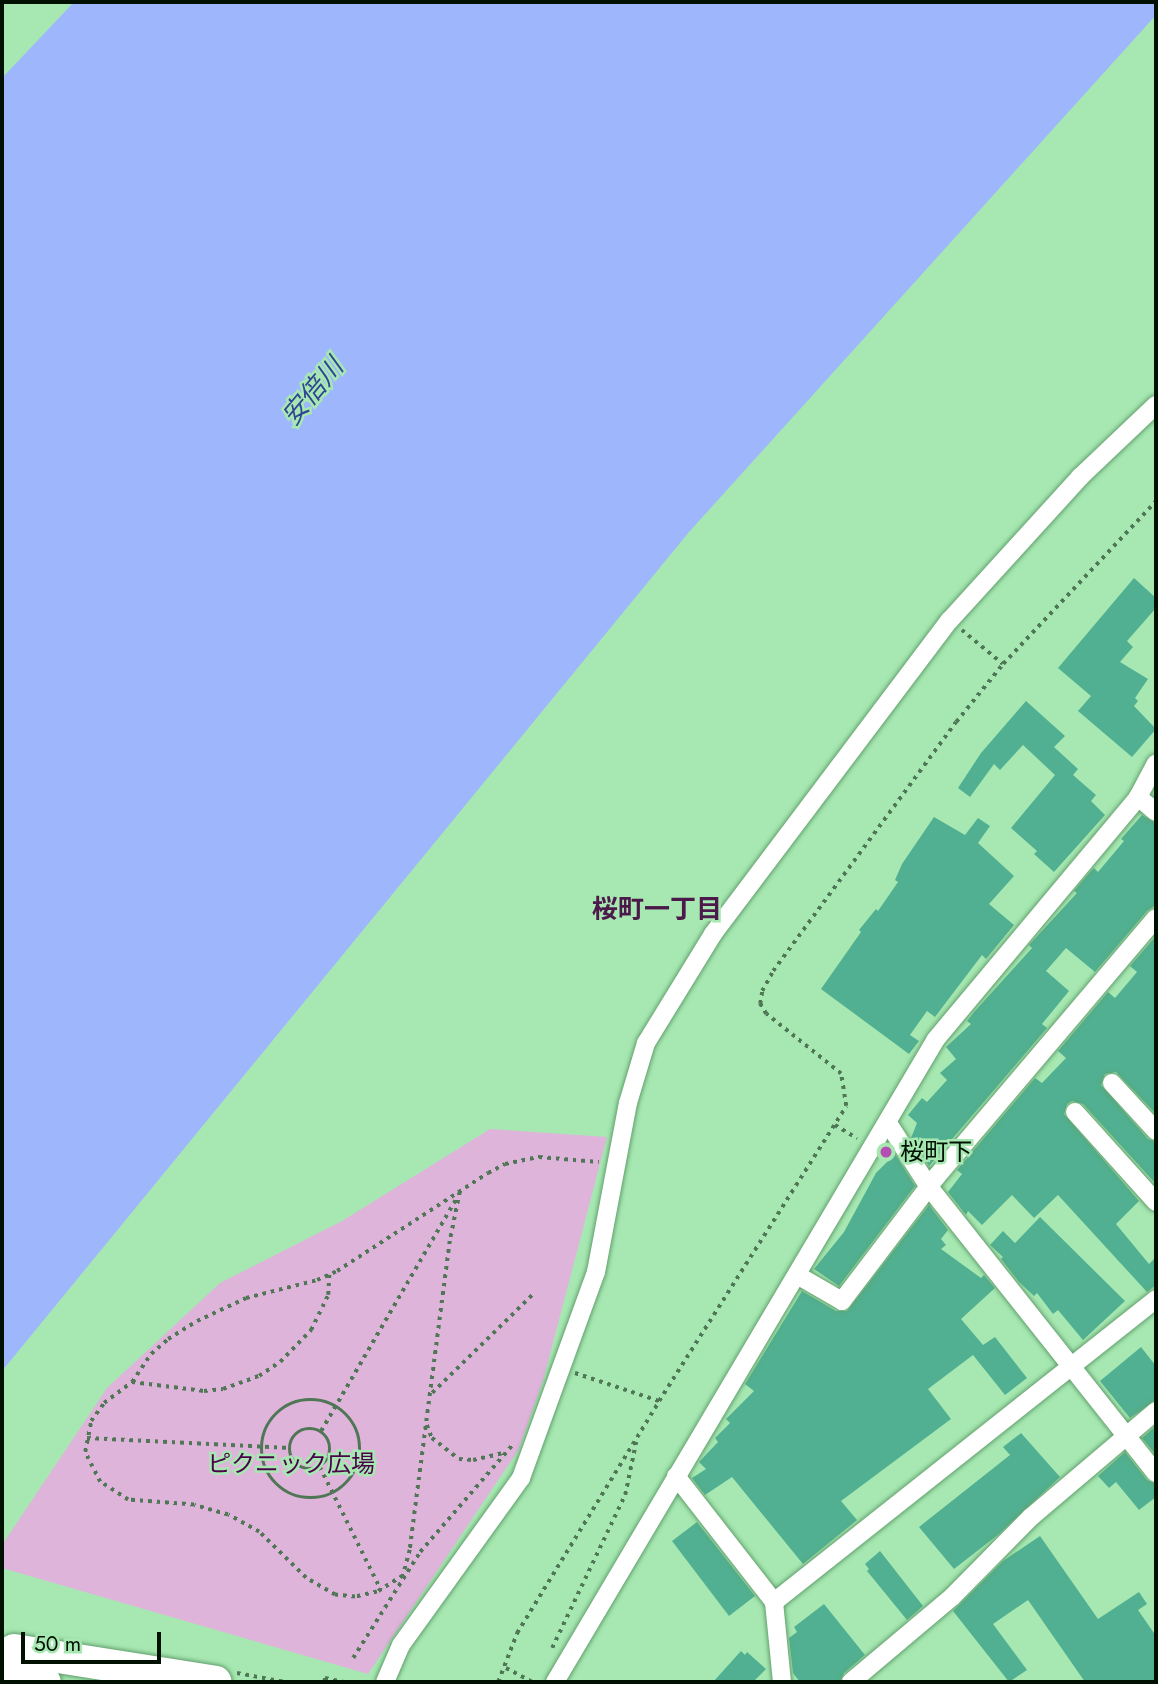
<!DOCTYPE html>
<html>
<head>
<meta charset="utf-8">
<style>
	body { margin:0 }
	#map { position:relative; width:1158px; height:1684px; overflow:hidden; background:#a7e8b2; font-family:Jost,"Noto Sans JP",sans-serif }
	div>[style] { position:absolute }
	.green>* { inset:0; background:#dfb4db }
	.water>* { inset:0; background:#9eb6fb }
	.building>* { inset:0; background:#51b091 }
	.path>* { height:3.5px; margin-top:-1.75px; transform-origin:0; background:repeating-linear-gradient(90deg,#4f7655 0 3.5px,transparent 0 8.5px) }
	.path>.ring { margin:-1.75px; padding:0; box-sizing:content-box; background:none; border:3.5px solid #4f7655; border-radius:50% }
	.roads { filter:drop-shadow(0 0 2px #62a06e) drop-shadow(0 0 2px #62a06e) }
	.street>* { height:18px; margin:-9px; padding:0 9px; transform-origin:9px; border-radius:9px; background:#fff }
	.highway>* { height:32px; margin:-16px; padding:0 16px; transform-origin:16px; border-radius:16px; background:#fff }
	.dots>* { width:19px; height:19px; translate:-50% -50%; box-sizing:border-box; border:4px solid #a7e8b2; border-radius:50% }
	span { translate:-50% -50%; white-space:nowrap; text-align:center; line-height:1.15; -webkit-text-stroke:5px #a7e8b2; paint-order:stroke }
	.poi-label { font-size:24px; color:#001102 }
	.left { translate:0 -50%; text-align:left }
	.park-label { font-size:24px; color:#4c004a }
	.water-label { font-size:26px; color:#314595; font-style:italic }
	.neighbourhood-label { font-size:26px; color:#4c1a4a; font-weight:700 }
	.frame { position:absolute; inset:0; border:4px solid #001102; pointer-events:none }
	.scale { position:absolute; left:21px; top:1632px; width:140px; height:32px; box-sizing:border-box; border:4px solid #001102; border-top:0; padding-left:9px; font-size:21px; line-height:24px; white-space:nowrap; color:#001102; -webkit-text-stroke:5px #a7e8b2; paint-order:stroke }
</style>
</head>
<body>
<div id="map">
	<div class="green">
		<i style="clip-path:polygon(490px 1129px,607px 1137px,543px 1381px,519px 1449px,368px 1674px,2px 1568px,2px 1545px,107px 1388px,220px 1283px,342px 1221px)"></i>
	</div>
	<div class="water">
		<i style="clip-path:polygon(74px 2px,1156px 2px,1156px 15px,689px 532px,2px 1371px,2px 78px)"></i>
	</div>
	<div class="building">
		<i style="clip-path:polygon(1134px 578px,1156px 598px,1156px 608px,1127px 641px,1133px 647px,1120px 662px,1148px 679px,1135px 698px,1138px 701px,1134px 706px,1156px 729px,1132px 757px,1078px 711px,1091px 696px,1058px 668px)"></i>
		<i style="clip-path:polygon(1026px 701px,1065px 736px,1054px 747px,1078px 769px,1073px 775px,1096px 795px,1091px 801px,1105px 815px,1054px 872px,1034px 854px,1037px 851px,1011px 828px,1055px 775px,1023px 745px,1000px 770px,994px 764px,970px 797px,958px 788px,981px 753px)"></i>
		<i style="clip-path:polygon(1142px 815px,1156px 823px,1156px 905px,1147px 911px,1095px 972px,1066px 948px,1046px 971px,1069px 991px,1042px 1024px,1047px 1028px,929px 1166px,911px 1138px,917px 1123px,908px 1115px,922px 1098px,927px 1102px,947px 1080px,940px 1073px,956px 1059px,946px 1047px,971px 1024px,967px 1021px,975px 1011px,1032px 948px,1029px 945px,1077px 893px,1074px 891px,1090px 872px,1094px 868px,1098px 872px,1124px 841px,1121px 839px)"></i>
		<i style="clip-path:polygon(934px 817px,965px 835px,978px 818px,990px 826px,978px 843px,1014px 876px,989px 904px,1014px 925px,986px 959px,982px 955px,935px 1017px,927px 1011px,910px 1035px,919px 1041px,909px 1054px,821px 989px,861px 932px,859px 930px,876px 909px,878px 911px,898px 882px,895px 880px,902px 864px)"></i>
		<i style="clip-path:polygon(1156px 936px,1156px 1114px,1116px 1072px,1105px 1074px,1101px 1085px,1148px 1139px,1156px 1142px,1156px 1184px,1083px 1104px,1072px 1101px,1067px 1104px,1064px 1114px,1139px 1201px,1116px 1224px,1149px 1264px,1156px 1257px,1156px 1285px,1147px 1292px,1058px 1195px,1034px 1218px,1012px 1195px,982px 1225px,968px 1211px,966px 1215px,948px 1192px,962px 1174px,957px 1170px,1035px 1078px,1042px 1083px,1066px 1058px,1058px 1051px,1108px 992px,1115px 998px,1137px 972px,1130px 966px)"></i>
		<i style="clip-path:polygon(895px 1154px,915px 1186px,839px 1286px,814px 1269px,844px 1232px,876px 1173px)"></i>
		<i style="clip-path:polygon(929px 1205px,948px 1230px,941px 1239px,946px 1245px,941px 1249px,981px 1278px,984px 1275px,995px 1288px,961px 1319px,983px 1345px,995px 1337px,1027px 1378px,1005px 1395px,973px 1355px,928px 1389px,951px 1419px,841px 1501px,857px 1520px,803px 1564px,732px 1477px,705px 1495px,692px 1478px,706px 1469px,699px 1462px,718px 1442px,715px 1438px,730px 1423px,726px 1419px,754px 1391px,745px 1384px,802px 1291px,836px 1311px,847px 1311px)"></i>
		<i style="clip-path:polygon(1040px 1217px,1125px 1301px,1083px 1340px,1058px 1310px,1053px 1314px,1037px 1293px,1034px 1296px,1019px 1282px,1001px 1259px,1003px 1257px,990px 1245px,1003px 1231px,1015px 1243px)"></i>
		<i style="clip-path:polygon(1141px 1347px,1156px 1366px,1156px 1400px,1130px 1418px,1100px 1381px)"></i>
		<i style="clip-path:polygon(1156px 1426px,1156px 1455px,1142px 1438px)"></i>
		<i style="clip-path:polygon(1021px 1433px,1060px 1477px,999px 1534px,954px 1569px,919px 1527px,1010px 1455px,1003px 1447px)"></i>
		<i style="clip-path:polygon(1125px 1452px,1147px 1480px,1156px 1484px,1156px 1497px,1139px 1510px,1116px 1482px,1109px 1488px,1098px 1476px)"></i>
		<i style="clip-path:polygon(697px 1522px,755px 1596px,729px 1616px,672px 1541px)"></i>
		<i style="clip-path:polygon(1040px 1536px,1098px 1619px,1139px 1592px,1147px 1604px,1138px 1610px,1156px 1636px,1156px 1682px,1085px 1682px,1028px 1600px,993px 1624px,1027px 1670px,1009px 1682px,953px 1611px,1003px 1561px)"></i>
		<i style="clip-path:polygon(880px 1551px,923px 1606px,907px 1620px,867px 1571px,869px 1569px,865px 1564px)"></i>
		<i style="clip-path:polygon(824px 1604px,865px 1655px,844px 1673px,840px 1682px,800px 1682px,793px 1673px,789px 1638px,797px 1632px,794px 1627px)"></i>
		<i style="clip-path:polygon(741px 1651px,745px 1655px,747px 1652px,766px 1669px,753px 1682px,713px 1682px)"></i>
	</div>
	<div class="path">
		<i style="left:962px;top:630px;width:53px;rotate:39.7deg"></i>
		<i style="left:835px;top:1125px;width:26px;rotate:31deg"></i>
		<i style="left:460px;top:1192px;width:50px;rotate:101.5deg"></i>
		<i style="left:450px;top:1241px;width:312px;rotate:97.4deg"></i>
		<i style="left:410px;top:1550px;width:27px;rotate:105deg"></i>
		<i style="left:403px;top:1576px;width:31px;rotate:148deg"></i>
		<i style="left:377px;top:1592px;width:23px;rotate:167deg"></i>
		<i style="left:355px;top:1597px;width:20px;rotate:-174deg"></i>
		<i style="left:335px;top:1595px;width:34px;rotate:-150deg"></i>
		<i style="left:306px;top:1578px;width:66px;rotate:-135.6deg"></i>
		<i style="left:259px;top:1532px;width:35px;rotate:-151deg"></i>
		<i style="left:228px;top:1515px;width:35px;rotate:-164deg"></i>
		<i style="left:194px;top:1505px;width:66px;rotate:-175.7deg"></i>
		<i style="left:128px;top:1500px;width:33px;rotate:-147deg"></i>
		<i style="left:100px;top:1482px;width:34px;rotate:-117deg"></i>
		<i style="left:85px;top:1452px;width:32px;rotate:-79deg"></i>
		<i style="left:91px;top:1421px;width:22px;rotate:-54deg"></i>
		<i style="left:104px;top:1403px;width:35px;rotate:-37deg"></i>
		<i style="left:132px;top:1382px;width:34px;rotate:-56deg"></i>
		<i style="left:151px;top:1354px;width:23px;rotate:-41deg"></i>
		<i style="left:168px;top:1339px;width:34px;rotate:-32deg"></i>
		<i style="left:197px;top:1321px;width:54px;rotate:-25.1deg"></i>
		<i style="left:246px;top:1298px;width:73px;rotate:-14.2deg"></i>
		<i style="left:317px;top:1280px;width:22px;rotate:-24deg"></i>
		<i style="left:337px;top:1271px;width:180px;rotate:-33deg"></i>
		<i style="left:488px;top:1173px;width:19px;rotate:-28deg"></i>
		<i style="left:505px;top:1164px;width:35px;rotate:-12deg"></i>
		<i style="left:539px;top:1157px;width:60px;rotate:4.8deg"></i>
		<i style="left:575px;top:1373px;width:89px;rotate:18.4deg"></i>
		<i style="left:132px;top:1382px;width:73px;rotate:7.1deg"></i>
		<i style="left:204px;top:1391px;width:19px;rotate:-6deg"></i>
		<i style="left:223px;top:1389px;width:38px;rotate:-20deg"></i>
		<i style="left:259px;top:1376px;width:25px;rotate:-34deg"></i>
		<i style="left:280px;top:1362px;width:45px;rotate:-45.9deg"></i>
		<i style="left:311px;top:1330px;width:39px;rotate:-64deg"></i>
		<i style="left:328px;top:1295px;width:20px;rotate:-87deg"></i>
		<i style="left:432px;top:1393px;width:144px;rotate:-44.4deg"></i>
		<i class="ring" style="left:262px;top:1400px;width:94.5px;height:94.5px"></i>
		<i style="left:427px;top:1425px;width:14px;rotate:69deg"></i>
		<i style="left:432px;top:1438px;width:34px;rotate:38deg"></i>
		<i style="left:459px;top:1459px;width:14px;rotate:4deg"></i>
		<i style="left:473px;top:1460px;width:31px;rotate:-13deg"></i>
		<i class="ring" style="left:290px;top:1429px;width:36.5px;height:36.5px"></i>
		<i style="left:321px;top:1431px;width:271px;rotate:-59.8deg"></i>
		<i style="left:87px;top:1438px;width:203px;rotate:2.8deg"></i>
		<i style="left:320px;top:1467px;width:137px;rotate:63.6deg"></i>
		<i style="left:552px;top:1648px;width:170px;rotate:-64.5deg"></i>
		<i style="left:625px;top:1495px;width:54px;rotate:-78.3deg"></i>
		<i style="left:353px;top:1658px;width:125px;rotate:-57.7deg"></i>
		<i style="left:420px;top:1552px;width:144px;rotate:-49.2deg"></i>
		<i style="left:506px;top:1668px;width:30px;rotate:28deg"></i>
		<i style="left:237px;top:1673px;width:49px;rotate:10.6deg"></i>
		<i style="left:324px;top:1682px;width:4px;rotate:-76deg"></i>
		<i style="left:325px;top:1678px;width:19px;rotate:12deg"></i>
		<i style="left:498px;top:1682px;width:53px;rotate:-68.8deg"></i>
		<i style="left:517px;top:1633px;width:272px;rotate:-58.5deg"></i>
		<i style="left:659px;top:1401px;width:349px;rotate:-57.6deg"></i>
		<i style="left:846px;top:1106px;width:32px;rotate:-99deg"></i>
		<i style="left:841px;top:1074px;width:96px;rotate:-141.3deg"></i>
		<i style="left:766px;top:1014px;width:12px;rotate:-121deg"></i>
		<i style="left:760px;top:1004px;width:13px;rotate:-81deg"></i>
		<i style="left:762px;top:991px;width:23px;rotate:-61deg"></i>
		<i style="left:773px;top:971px;width:309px;rotate:-53.7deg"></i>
		<i style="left:956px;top:722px;width:75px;rotate:-51deg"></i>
		<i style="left:1003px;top:664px;width:224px;rotate:-46.8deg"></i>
	</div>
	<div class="roads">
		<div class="street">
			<i style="left:1138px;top:797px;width:23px;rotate:40deg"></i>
			<i style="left:1112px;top:1083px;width:65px;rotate:47.5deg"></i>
			<i style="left:1075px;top:1112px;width:121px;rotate:48deg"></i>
			<i style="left:888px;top:1123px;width:76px;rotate:57.4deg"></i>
			<i style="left:929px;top:1187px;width:365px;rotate:51.6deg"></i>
			<i style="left:797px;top:1275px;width:52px;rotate:30deg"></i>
			<i style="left:842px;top:1301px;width:157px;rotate:-52.8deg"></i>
			<i style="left:937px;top:1176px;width:338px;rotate:-49.7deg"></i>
			<i style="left:676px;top:1476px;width:160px;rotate:52.1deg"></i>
			<i style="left:774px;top:1602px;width:80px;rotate:84.3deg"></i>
			<i style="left:774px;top:1602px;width:488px;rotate:-38.4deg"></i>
			<i style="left:385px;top:1682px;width:40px;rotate:-66.6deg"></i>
			<i style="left:401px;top:1645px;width:206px;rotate:-54.3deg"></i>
			<i style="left:521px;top:1478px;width:219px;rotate:-70deg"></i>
			<i style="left:596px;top:1272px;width:172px;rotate:-79.3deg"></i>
			<i style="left:628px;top:1103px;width:63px;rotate:-73.3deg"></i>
			<i style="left:646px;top:1043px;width:128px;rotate:-58.4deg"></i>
			<i style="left:713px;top:934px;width:393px;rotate:-53deg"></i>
			<i style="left:950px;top:620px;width:193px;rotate:-47.7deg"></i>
			<i style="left:1080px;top:477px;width:105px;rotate:-43.5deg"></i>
			<i style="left:555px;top:1682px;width:747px;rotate:-59.35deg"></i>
			<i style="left:936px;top:1039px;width:315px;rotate:-50.1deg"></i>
			<i style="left:1138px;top:797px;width:38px;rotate:-62deg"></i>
			<i style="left:851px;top:1682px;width:133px;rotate:-40.1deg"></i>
			<i style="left:953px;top:1596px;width:111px;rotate:-45.4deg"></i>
			<i style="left:1031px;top:1517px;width:164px;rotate:-40.3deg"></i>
		</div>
		<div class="highway">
			<i style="left:14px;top:1650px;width:204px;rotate:9deg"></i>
			<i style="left:2px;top:1671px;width:44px;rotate:14.3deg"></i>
		</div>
	</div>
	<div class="dots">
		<i style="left:886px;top:1152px;background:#b54eb1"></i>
	</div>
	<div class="poi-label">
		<span class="left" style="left:900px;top:1152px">桜町下</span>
	</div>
	<div class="park-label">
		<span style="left:291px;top:1464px">ピクニック広場</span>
	</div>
	<div class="water-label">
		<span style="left:313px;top:392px;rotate:-50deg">安倍川</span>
	</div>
	<div class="neighbourhood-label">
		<span style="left:657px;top:910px">桜町一丁目</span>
	</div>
	<div class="frame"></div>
	<div class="scale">50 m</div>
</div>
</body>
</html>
